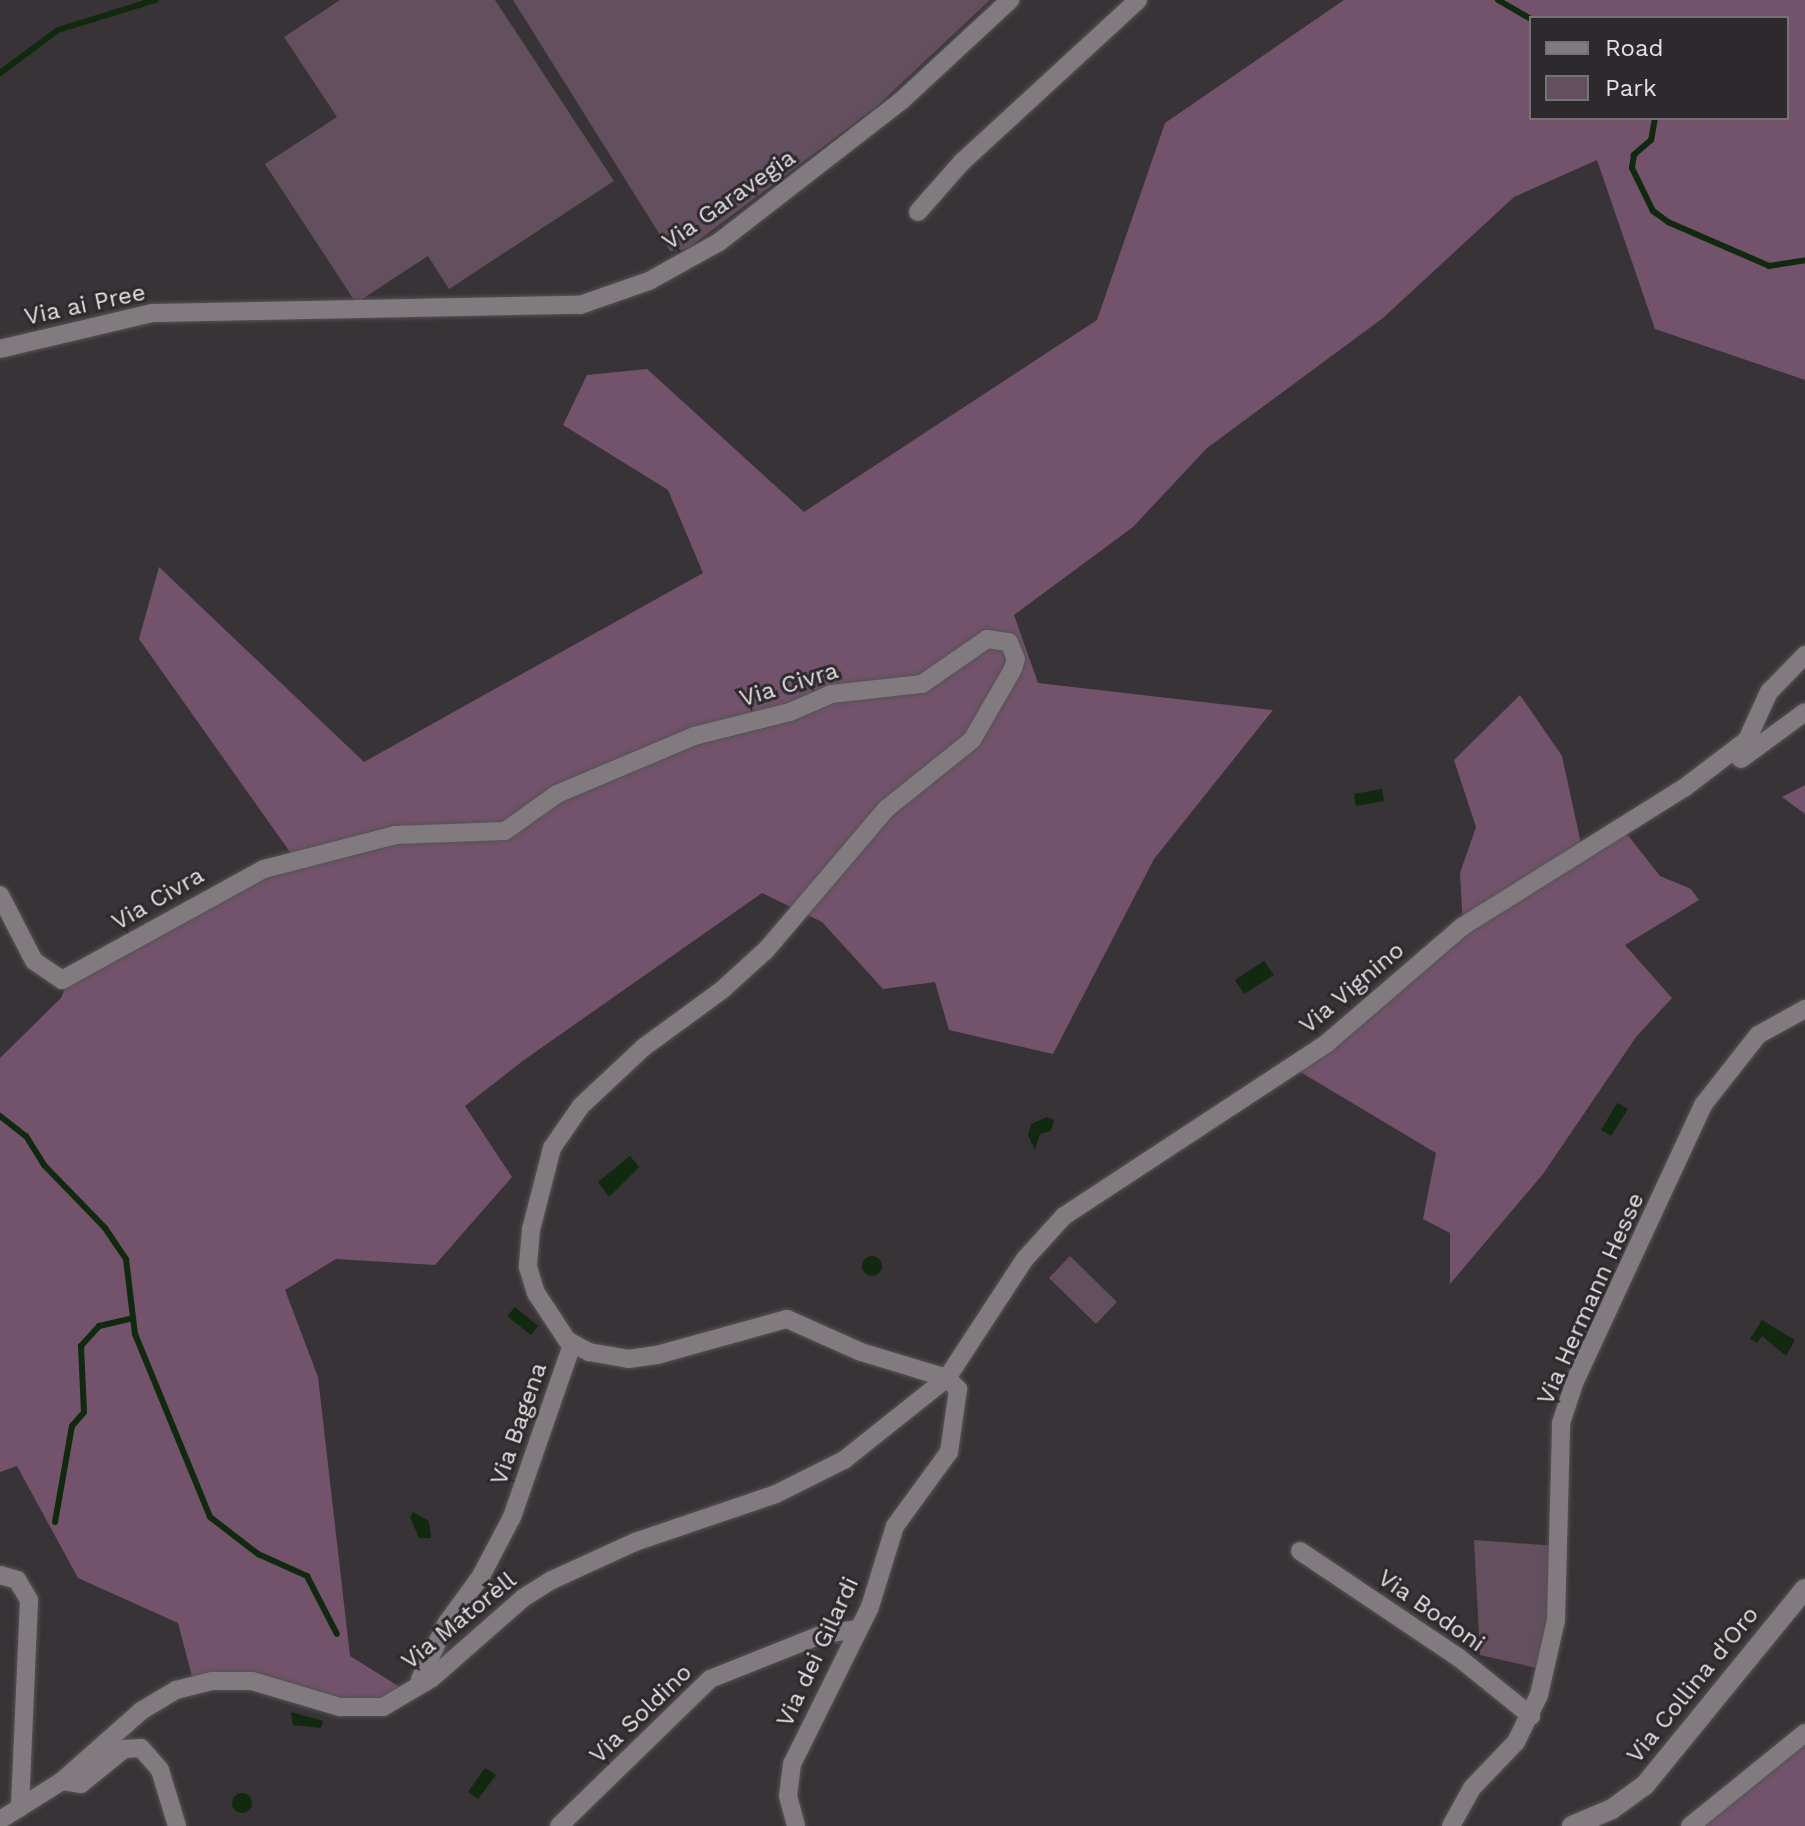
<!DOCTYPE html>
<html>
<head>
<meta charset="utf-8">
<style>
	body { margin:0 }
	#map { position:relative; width:1805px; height:1826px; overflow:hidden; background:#383336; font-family:"Work Sans",sans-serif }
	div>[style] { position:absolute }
	.green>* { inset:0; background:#644f5f }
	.forest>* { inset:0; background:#73536c }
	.water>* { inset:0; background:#11290e }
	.round { border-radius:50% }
	.stream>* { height:6px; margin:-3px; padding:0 3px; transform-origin:3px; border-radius:3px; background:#11290e }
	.roads { filter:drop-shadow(0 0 2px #565255) drop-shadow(0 0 2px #565255) }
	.minor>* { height:18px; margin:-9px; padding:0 9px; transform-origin:9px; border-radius:9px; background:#817b7f }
	.tertiary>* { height:20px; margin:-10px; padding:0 10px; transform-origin:10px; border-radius:10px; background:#817b7f }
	span { translate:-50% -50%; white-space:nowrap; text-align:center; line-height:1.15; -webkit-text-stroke:6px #2d292c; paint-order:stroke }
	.street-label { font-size:24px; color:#e2dfe2 }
	.legend { position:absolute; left:1529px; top:16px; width:260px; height:104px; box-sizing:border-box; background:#2d292c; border:2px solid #757275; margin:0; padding:10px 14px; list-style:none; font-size:24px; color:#e2dfe2 }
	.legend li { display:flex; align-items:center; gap:16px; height:40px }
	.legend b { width:40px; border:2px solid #757275 }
</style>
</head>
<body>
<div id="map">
	<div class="green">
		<i style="clip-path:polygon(340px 0,495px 0,614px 181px,449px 289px,428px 256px,356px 303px,265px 164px,337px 117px,284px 37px)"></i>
		<i style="clip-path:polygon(513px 0,990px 0,876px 107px,687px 249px,670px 251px)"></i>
		<i style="clip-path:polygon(1070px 1256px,1117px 1302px,1096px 1324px,1049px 1278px)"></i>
		<i style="clip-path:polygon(1474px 1540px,1557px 1546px,1545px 1670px,1480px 1655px)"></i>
	</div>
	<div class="forest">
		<i style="clip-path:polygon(evenodd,1344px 0,1805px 0,1805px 380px,1655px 329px,1597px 160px,1514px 197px,1383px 318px,1207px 448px,1133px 527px,1014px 615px,1038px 683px,1273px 710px,1154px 859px,1053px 1054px,949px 1030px,935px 982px,883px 989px,822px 922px,762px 893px,524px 1060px,465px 1106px,512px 1177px,435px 1265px,336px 1259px,285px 1290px,318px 1377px,350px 1656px,408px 1692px,383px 1707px,293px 1690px,194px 1684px,178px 1623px,78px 1578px,17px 1466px,0 1472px,0 1058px,61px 998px,70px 977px,297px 862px,139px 639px,159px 567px,364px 762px,703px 573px,668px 490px,563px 425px,587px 375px,647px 369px,804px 512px,1097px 320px,1165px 123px,1344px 0,1531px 18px,1787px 18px,1787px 118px,1531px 118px,1531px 18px)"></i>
		<i style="clip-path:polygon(1520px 695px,1562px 756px,1582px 848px,1619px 824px,1660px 876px,1691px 889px,1699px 900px,1625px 945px,1672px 998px,1636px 1037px,1543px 1174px,1450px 1284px,1450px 1233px,1423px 1219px,1436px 1153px,1292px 1067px,1463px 926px,1460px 873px,1476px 827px,1454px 760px)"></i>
		<i style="clip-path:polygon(1805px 785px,1805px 814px,1782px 797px)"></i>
		<i style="clip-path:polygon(1805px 1733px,1805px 1826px,1690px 1826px)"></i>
	</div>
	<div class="water">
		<i style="clip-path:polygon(1382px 789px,1384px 801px,1356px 806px,1354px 794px)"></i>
		<i style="clip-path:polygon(1264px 961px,1274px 975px,1244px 994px,1235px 980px)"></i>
		<i style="clip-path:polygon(1617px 1103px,1628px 1109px,1611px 1136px,1601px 1130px)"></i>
		<i style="clip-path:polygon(1047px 1117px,1054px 1120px,1051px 1131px,1040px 1134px,1035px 1150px,1028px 1135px,1031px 1124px)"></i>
		<i style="clip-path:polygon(630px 1156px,639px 1167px,609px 1197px,598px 1182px)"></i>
		<i class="round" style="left:862px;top:1256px;width:20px;height:20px"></i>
		<i style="clip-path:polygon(515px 1307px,538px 1326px,531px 1335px,507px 1316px)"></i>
		<i style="clip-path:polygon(1762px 1320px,1795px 1340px,1786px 1356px,1762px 1336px,1757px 1343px,1750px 1339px)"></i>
		<i style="clip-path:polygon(413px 1512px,429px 1521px,431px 1538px,419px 1538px,410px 1517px)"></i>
		<i style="clip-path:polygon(291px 1712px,323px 1721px,321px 1728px,293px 1725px)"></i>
		<i style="clip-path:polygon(485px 1768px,496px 1775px,478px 1799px,468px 1792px)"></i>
		<i class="round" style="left:232px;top:1793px;width:20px;height:20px"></i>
	</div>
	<div class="stream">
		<i style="left:1498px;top:0;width:38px;rotate:30deg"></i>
		<i style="left:0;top:73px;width:72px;rotate:-36.6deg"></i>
		<i style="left:58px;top:30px;width:102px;rotate:-17.2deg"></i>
		<i style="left:1655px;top:118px;width:22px;rotate:100deg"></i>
		<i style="left:1651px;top:140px;width:23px;rotate:139deg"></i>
		<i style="left:1634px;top:155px;width:13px;rotate:99deg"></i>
		<i style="left:1632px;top:168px;width:48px;rotate:64deg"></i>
		<i style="left:1653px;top:211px;width:19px;rotate:36deg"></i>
		<i style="left:1668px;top:222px;width:110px;rotate:23.5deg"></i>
		<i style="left:1769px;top:266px;width:36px;rotate:-9deg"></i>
		<i style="left:0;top:1116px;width:33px;rotate:38deg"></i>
		<i style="left:26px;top:1136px;width:34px;rotate:58deg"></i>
		<i style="left:44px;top:1165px;width:88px;rotate:45.9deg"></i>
		<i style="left:105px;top:1228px;width:37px;rotate:56deg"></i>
		<i style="left:126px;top:1259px;width:76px;rotate:83.2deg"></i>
		<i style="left:135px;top:1334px;width:198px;rotate:67.7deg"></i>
		<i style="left:210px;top:1517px;width:61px;rotate:37.6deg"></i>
		<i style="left:258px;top:1554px;width:54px;rotate:24.2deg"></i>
		<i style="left:307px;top:1576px;width:65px;rotate:62.7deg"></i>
		<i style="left:55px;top:1522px;width:97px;rotate:-80deg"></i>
		<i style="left:72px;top:1426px;width:18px;rotate:-49deg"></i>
		<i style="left:84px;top:1412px;width:66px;rotate:-92.6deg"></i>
		<i style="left:81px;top:1346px;width:27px;rotate:-48deg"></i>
		<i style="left:99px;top:1326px;width:35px;rotate:-13deg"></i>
	</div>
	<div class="roads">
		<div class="minor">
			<i style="left:918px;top:212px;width:67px;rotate:-48.7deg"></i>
			<i style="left:962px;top:162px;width:239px;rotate:-42.6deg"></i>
			<i style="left:0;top:349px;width:156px;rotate:-13.3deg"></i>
			<i style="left:152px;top:313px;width:428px;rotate:-1.1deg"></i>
			<i style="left:580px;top:305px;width:73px;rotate:-19.2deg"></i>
			<i style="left:649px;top:281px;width:80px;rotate:-29.1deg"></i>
			<i style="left:719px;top:242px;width:230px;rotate:-37.8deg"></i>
			<i style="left:901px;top:101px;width:149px;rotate:-42.8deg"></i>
			<i style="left:1741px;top:759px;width:79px;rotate:-36.3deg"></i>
			<i style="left:0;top:895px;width:74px;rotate:62.7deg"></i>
			<i style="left:34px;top:961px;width:34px;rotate:34deg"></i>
			<i style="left:62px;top:980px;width:230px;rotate:-28.8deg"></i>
			<i style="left:264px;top:869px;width:135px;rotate:-14.5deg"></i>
			<i style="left:395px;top:835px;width:110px;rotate:-2.1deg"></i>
			<i style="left:505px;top:831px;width:64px;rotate:-35.4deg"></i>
			<i style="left:557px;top:794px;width:149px;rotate:-22.9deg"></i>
			<i style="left:694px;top:736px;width:99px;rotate:-14deg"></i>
			<i style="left:790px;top:712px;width:45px;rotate:-23.7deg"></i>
			<i style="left:831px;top:694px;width:92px;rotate:-6.3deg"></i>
			<i style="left:922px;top:684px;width:79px;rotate:-34.7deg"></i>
			<i style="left:987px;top:639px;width:22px;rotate:8deg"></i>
			<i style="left:1009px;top:642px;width:18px;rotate:68deg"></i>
			<i style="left:1016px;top:659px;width:10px;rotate:107deg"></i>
			<i style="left:1013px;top:669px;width:82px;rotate:120deg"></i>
			<i style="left:972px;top:740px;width:109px;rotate:141.3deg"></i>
			<i style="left:887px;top:808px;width:187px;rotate:130.4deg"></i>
			<i style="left:766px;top:950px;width:59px;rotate:137.7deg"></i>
			<i style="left:722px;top:990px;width:97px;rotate:143.8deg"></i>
			<i style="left:644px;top:1047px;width:86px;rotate:136.9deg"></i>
			<i style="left:581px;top:1106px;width:51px;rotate:124.6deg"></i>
			<i style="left:552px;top:1148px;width:85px;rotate:104.4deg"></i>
			<i style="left:531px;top:1230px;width:37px;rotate:95deg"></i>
			<i style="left:528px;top:1267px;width:27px;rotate:73deg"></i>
			<i style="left:536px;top:1293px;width:56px;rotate:56.6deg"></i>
			<i style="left:567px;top:1340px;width:25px;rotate:29deg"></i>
			<i style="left:589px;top:1352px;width:40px;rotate:10deg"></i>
			<i style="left:628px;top:1359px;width:29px;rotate:-8deg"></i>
			<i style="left:657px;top:1355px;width:135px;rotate:-15.5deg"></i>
			<i style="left:787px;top:1319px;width:81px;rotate:24deg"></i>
			<i style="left:861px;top:1352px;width:90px;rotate:16.8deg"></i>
			<i style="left:947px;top:1378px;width:16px;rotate:45deg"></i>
			<i style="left:958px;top:1389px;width:64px;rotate:98.1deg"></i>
			<i style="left:949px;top:1452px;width:92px;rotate:126.1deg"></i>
			<i style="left:895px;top:1526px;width:85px;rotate:107.2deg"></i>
			<i style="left:870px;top:1607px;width:175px;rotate:116.4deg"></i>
			<i style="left:792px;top:1764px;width:32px;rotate:97deg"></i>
			<i style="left:788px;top:1796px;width:31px;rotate:75deg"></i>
			<i style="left:1300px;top:1551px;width:190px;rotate:33.9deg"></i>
			<i style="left:1458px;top:1657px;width:94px;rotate:38.9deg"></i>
			<i style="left:0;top:1575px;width:18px;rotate:16deg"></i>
			<i style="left:17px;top:1580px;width:23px;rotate:59deg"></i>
			<i style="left:29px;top:1600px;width:208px;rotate:92.5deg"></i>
			<i style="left:420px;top:1679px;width:61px;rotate:-64.7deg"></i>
			<i style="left:446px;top:1624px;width:59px;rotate:-53.9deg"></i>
			<i style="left:481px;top:1576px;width:67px;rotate:-62.3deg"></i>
			<i style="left:512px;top:1517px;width:182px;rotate:-70.8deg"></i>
			<i style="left:62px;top:1781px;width:19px;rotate:9deg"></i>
			<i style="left:81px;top:1784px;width:55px;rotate:-39.1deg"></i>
			<i style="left:124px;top:1749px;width:17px;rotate:-3deg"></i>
			<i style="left:141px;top:1748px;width:29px;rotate:49deg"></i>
			<i style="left:160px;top:1770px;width:59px;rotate:73.1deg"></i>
			<i style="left:0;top:1820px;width:73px;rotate:-32.2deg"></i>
			<i style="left:62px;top:1781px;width:106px;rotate:-41.5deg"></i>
			<i style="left:141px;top:1711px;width:41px;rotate:-31deg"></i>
			<i style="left:176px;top:1690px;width:38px;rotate:-14deg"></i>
			<i style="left:213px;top:1681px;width:39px"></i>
			<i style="left:252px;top:1681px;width:92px;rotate:16.5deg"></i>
			<i style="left:340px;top:1707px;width:43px"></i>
			<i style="left:383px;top:1707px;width:57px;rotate:-30.6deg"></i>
			<i style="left:432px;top:1678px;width:121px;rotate:-41.3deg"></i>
			<i style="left:523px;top:1598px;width:34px;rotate:-32deg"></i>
			<i style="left:552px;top:1580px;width:91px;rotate:-24.6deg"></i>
			<i style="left:635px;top:1542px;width:149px;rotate:-18.8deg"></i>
			<i style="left:776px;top:1494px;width:76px;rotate:-26.6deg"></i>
			<i style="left:844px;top:1460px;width:132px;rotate:-38.5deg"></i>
			<i style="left:947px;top:1378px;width:142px;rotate:-56.8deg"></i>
			<i style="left:1025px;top:1259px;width:58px;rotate:-47.8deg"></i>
			<i style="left:1064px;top:1216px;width:315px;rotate:-33.3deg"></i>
			<i style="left:1327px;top:1043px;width:179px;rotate:-40.7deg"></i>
			<i style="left:1463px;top:926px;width:261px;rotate:-32deg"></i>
			<i style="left:1684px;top:788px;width:79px;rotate:-37.3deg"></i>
			<i style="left:1747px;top:740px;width:53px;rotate:-65.4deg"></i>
			<i style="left:1769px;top:692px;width:52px;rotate:-45.8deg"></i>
			<i style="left:559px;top:1826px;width:211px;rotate:-44.2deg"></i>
			<i style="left:710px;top:1679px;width:122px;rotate:-21.7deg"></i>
			<i style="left:823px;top:1634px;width:36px;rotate:-8deg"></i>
			<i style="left:1451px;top:1826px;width:43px;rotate:-61.1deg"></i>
			<i style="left:1472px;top:1788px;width:64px;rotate:-46.3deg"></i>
			<i style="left:1516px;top:1742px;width:52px;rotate:-63.9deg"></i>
			<i style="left:1539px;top:1695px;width:77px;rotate:-77.2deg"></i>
			<i style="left:1556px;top:1620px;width:197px;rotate:-88.5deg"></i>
			<i style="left:1561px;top:1423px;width:44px;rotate:-71.6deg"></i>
			<i style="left:1575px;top:1381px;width:304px;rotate:-65.1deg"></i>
			<i style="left:1703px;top:1105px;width:89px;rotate:-51.8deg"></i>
			<i style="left:1758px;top:1035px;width:54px;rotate:-29deg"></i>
			<i style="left:1690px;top:1826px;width:148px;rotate:-39deg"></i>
		</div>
		<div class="tertiary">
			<i style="left:1572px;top:1826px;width:43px;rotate:-23deg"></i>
			<i style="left:1612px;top:1809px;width:41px;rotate:-36deg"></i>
			<i style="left:1645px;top:1785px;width:253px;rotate:-50.8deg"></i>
		</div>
	</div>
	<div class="street-label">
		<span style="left:729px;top:200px;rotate:-35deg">Via Garavegia</span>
		<span style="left:85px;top:305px;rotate:-12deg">Via ai Pree</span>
		<span style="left:789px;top:685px;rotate:-17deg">Via Civra</span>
		<span style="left:158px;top:899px;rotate:-30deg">Via Civra</span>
		<span style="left:1352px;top:988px;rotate:-40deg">Via Vignino</span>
		<span style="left:1591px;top:1299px;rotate:-66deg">Via Hermann Hesse</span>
		<span style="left:519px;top:1424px;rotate:-71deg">Via Bagena</span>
		<span style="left:1431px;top:1611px;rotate:35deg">Via Bodoni</span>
		<span style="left:459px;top:1621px;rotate:-39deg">Via Matorèll</span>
		<span style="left:818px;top:1652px;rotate:-65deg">Via dei Gilardi</span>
		<span style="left:1693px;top:1685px;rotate:-51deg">Via Collina d'Oro</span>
		<span style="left:641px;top:1714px;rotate:-44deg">Via Soldino</span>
	</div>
	<ul class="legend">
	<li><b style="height:10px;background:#817b7f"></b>Road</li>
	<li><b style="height:22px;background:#644f5f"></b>Park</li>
	</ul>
</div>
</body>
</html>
